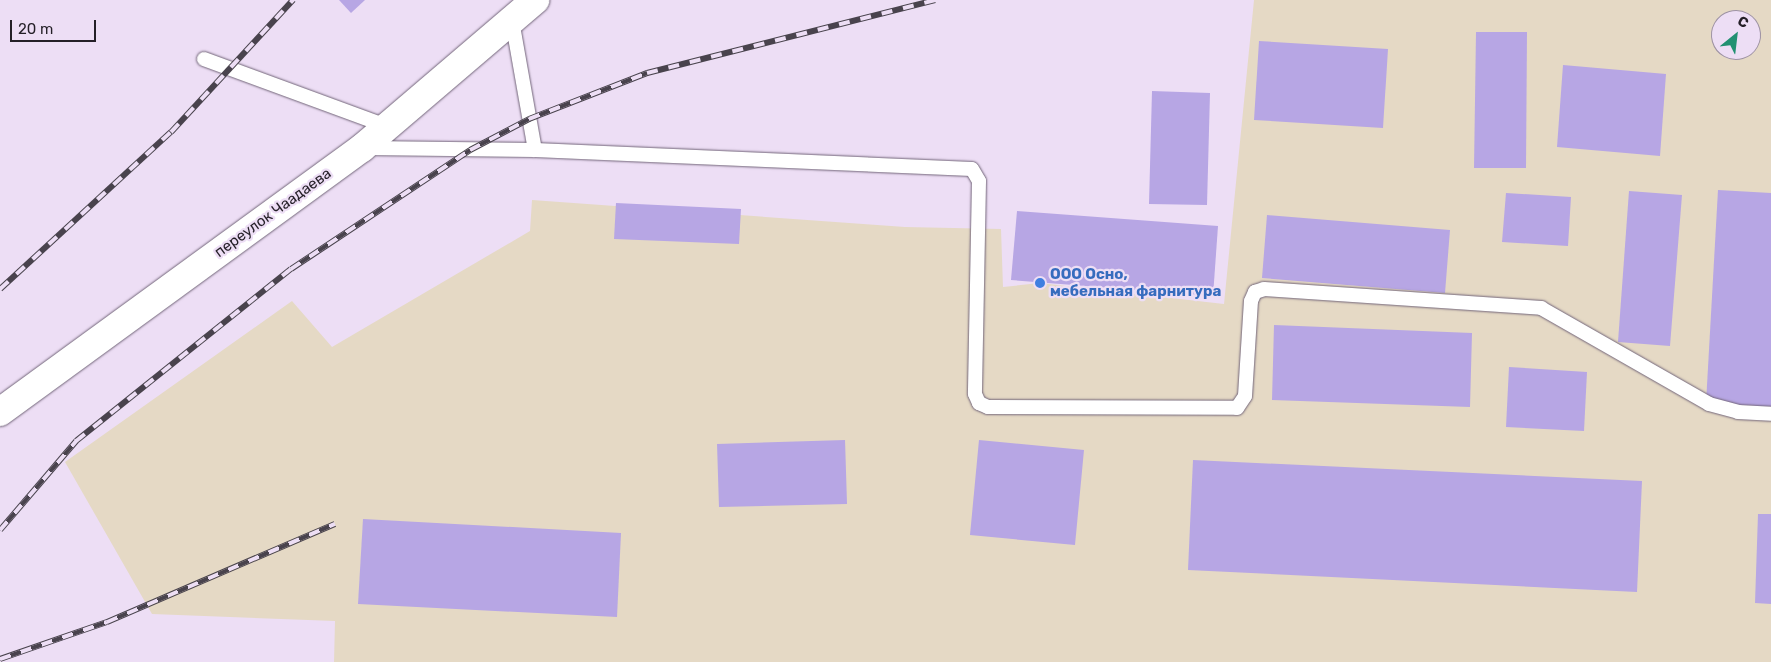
<!DOCTYPE html>
<html>
<head>
<meta charset="utf-8">
<style>
	body { margin:0 }
	#map { position:relative; width:1771px; height:662px; overflow:hidden; background:#eddef5; font-family:Rubik,sans-serif }
	div>[style] { position:absolute }
	.industrial>* { inset:0; background:#e5d9c5 }
	.building>* { inset:0; background:#b7a6e4 }
	.roads { filter:drop-shadow(0 0 1px #726579) drop-shadow(0 0 1px #726579) }
	.lane>* { height:14px; margin:-7px; padding:0 7px; transform-origin:7px; border-radius:7px; background:#fff }
	.secondary>* { height:28px; margin:-14px; padding:0 14px; transform-origin:14px; border-radius:14px; background:#fff }
	.rail>* { height:5.5px; margin-top:-2.75px; transform-origin:0; background:repeating-linear-gradient(90deg,#eddef5 0 11px,#49434d 0 22px); box-sizing:border-box; border-block:1px solid #49434d }
	.dots>* { width:14px; height:14px; translate:-50% -50%; box-sizing:border-box; border:2px solid #eddef5; border-radius:50% }
	span { translate:-50% -50%; white-space:nowrap; text-align:center; line-height:1.15; -webkit-text-stroke:4.5px #eddef5; paint-order:stroke }
	.street-label { font-size:15px; color:#241f27 }
	.shop-label { font-size:15px; color:#366cbe; font-weight:700 }
	.left { translate:0 -50%; text-align:left }
	.north { position:absolute; left:1711px; top:10px; width:50px; height:50px; box-sizing:border-box; background:#eddef5; border:1px solid #9d92a3; border-radius:50%; rotate:29deg; font-size:14px; font-weight:700; line-height:20px; text-align:center; color:#241f27 }
	.north::after { content:''; display:block; margin:auto; width:18px; height:22px; background:#229172; clip-path:polygon(50% 0,100% 100%,50% 72%,0 100%) }
	.scale { position:absolute; left:10px; top:20px; width:86px; height:22px; box-sizing:border-box; border:2px solid #241f27; border-top:0; padding-left:6px; font-size:15px; line-height:18px; white-space:nowrap; color:#241f27; -webkit-text-stroke:4px #eddef5; paint-order:stroke }
</style>
</head>
<body>
<div id="map">
	<div class="industrial">
		<i style="clip-path:polygon(evenodd,1254px 0,1771px 0,1771px 662px,334px 662px,335px 621px,152px 614px,65px 462px,292px 301px,332px 347px,530px 231px,532px 200px,905px 227px,1001px 229px,1003px 287px,1040px 283px,1224px 304px,1254px 0,1721px 20px,1751px 20px,1751px 50px,1721px 50px,1721px 20px)"></i>
	</div>
	<div class="building">
		<i style="clip-path:polygon(339px 0,365px 0,351px 13px)"></i>
		<i style="clip-path:polygon(1476px 32px,1527px 32px,1526px 168px,1474px 168px)"></i>
		<i style="clip-path:polygon(1259px 41px,1388px 49px,1383px 128px,1254px 120px)"></i>
		<i style="clip-path:polygon(1563px 65px,1666px 74px,1660px 156px,1557px 147px)"></i>
		<i style="clip-path:polygon(1152px 91px,1210px 93px,1207px 205px,1149px 204px)"></i>
		<i style="clip-path:polygon(1718px 190px,1771px 193px,1771px 407px,1706px 403px)"></i>
		<i style="clip-path:polygon(1629px 191px,1682px 195px,1670px 346px,1618px 342px)"></i>
		<i style="clip-path:polygon(1506px 193px,1571px 197px,1568px 246px,1502px 242px)"></i>
		<i style="clip-path:polygon(616px 203px,741px 209px,739px 244px,614px 239px)"></i>
		<i style="clip-path:polygon(1017px 211px,1218px 226px,1213px 296px,1011px 280px)"></i>
		<i style="clip-path:polygon(1267px 215px,1450px 230px,1445px 293px,1262px 278px)"></i>
		<i style="clip-path:polygon(1274px 325px,1472px 333px,1470px 407px,1272px 400px)"></i>
		<i style="clip-path:polygon(1509px 367px,1587px 372px,1584px 431px,1506px 427px)"></i>
		<i style="clip-path:polygon(845px 440px,847px 504px,719px 507px,717px 444px)"></i>
		<i style="clip-path:polygon(979px 440px,1084px 450px,1075px 545px,970px 535px)"></i>
		<i style="clip-path:polygon(1193px 460px,1642px 481px,1637px 592px,1188px 570px)"></i>
		<i style="clip-path:polygon(1758px 514px,1771px 514px,1771px 604px,1755px 603px)"></i>
		<i style="clip-path:polygon(363px 519px,621px 533px,617px 617px,358px 604px)"></i>
	</div>
	<div class="roads">
		<div class="lane">
			<i style="left:512px;top:20px;width:132px;rotate:80deg"></i>
			<i style="left:204px;top:59px;width:197px;rotate:20.2deg"></i>
			<i style="left:365px;top:148px;width:170px;rotate:0.7deg"></i>
			<i style="left:535px;top:150px;width:437px;rotate:2.5deg"></i>
			<i style="left:972px;top:169px;width:14px;rotate:60deg"></i>
			<i style="left:979px;top:181px;width:213px;rotate:91.1deg"></i>
			<i style="left:975px;top:394px;width:10px;rotate:66deg"></i>
			<i style="left:979px;top:403px;width:10px;rotate:24deg"></i>
			<i style="left:988px;top:407px;width:249px;rotate:0.2deg"></i>
			<i style="left:1237px;top:408px;width:14px;rotate:-56deg"></i>
			<i style="left:1245px;top:396px;width:95px;rotate:-86.4deg"></i>
			<i style="left:1251px;top:301px;width:10px;rotate:-66deg"></i>
			<i style="left:1255px;top:292px;width:9px;rotate:-18deg"></i>
			<i style="left:1264px;top:289px;width:278px;rotate:3.9deg"></i>
			<i style="left:1541px;top:308px;width:193px;rotate:29.7deg"></i>
			<i style="left:1709px;top:404px;width:30px;rotate:15deg"></i>
			<i style="left:1738px;top:412px;width:33px;rotate:3deg"></i>
		</div>
		<div class="secondary">
			<i style="left:0;top:412px;width:448px;rotate:-36.1deg"></i>
			<i style="left:362px;top:148px;width:228px;rotate:-40.5deg"></i>
		</div>
	</div>
	<div class="rail">
		<i style="left:0;top:289px;width:232px;rotate:-42.6deg"></i>
		<i style="left:171px;top:132px;width:180px;rotate:-47.3deg"></i>
		<i style="left:0;top:530px;width:117px;rotate:-49.5deg"></i>
		<i style="left:76px;top:441px;width:275px;rotate:-38.7deg"></i>
		<i style="left:291px;top:269px;width:215px;rotate:-33.6deg"></i>
		<i style="left:470px;top:150px;width:67px;rotate:-27.7deg"></i>
		<i style="left:529px;top:119px;width:127px;rotate:-21.3deg"></i>
		<i style="left:647px;top:73px;width:297px;rotate:-14.2deg"></i>
		<i style="left:0;top:659px;width:113px;rotate:-19.1deg"></i>
		<i style="left:107px;top:622px;width:248px;rotate:-23.3deg"></i>
	</div>
	<div class="dots">
		<i style="left:1040px;top:283px;background:#3f7fe0"></i>
	</div>
	<div class="street-label">
		<span style="left:273px;top:213px;rotate:-36deg">переулок Чаадаева</span>
	</div>
	<div class="shop-label">
		<span class="left" style="left:1050px;top:283px">ООО Осно,<br>мебельная фарнитура</span>
	</div>
	<div class="north">С</div>
	<div class="scale">20 m</div>
</div>
</body>
</html>
